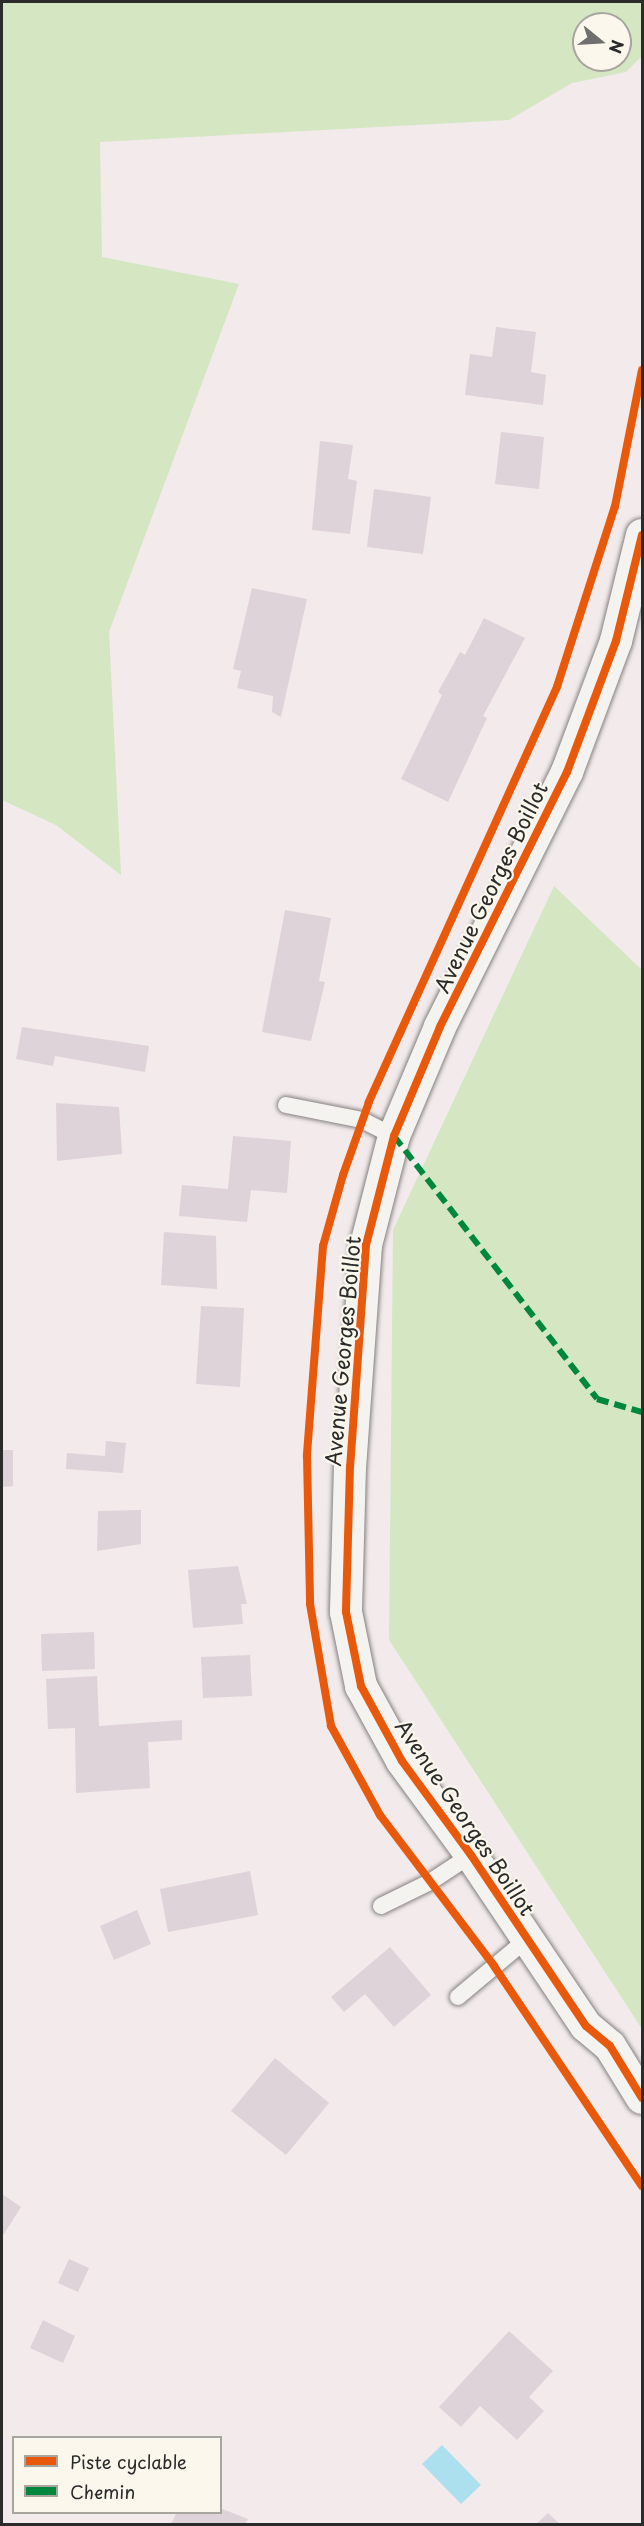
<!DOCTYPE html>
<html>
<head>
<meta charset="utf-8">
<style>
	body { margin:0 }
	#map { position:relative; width:644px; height:2526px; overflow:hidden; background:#f2eaeb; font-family:"Playpen Sans",sans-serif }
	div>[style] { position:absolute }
	.green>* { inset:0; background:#d4e7c2 }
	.water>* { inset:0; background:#ade0ee }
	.building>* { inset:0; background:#dfd3da }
	.roads { filter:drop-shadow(0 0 2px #858181) drop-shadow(0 0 2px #858181) }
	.lane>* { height:16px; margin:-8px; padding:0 8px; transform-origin:8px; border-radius:8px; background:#f5f3f0 }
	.street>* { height:32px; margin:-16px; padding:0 16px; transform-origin:16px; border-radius:16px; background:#f5f3f0 }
	.quiet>* { height:6px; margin-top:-3px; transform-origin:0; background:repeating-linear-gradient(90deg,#00873e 0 12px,transparent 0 18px) }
	.cycleway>* { height:8px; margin:-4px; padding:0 4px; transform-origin:4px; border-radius:4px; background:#e8590c }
	span { translate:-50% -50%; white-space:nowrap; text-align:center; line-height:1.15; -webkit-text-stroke:4.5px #fbf7ec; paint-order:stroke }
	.street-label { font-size:21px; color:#2b2b2b }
	.frame { position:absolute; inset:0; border:3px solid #2b2b2b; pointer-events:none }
	.legend { position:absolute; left:12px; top:2436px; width:210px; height:78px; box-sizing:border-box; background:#fbf7ec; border:2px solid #a8a59f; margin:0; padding:8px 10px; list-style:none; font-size:18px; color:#2b2b2b }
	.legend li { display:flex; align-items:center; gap:12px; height:30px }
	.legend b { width:30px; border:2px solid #a8a59f }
	.north { position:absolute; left:572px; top:12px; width:60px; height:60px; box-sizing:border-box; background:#fbf7ec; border:2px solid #a8a59f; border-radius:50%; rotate:108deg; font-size:16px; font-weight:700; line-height:24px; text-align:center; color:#2b2b2b }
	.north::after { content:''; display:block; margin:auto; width:21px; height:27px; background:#716e6e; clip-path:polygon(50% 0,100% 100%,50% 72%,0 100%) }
</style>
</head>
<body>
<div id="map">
	<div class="green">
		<i style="clip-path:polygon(evenodd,2px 2px,642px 2px,642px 56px,626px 72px,572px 83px,509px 120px,100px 142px,102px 257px,239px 284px,109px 632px,121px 875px,56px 825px,2px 800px,2px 2px,584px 24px,620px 24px,620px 60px,584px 60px,584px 24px)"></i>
		<i style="clip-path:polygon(554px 886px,642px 970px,642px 2029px,389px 1640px,393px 1230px)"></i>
	</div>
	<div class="water">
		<i style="clip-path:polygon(442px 2445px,481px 2485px,461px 2504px,422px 2464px)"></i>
	</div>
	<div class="building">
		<i style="clip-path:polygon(496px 327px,536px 332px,531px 372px,546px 375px,543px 405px,465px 395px,470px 354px,492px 357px)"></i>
		<i style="clip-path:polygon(501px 432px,544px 437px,539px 489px,495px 484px)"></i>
		<i style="clip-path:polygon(320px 441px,353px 445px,348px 479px,357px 481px,350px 534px,312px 530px)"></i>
		<i style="clip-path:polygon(374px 489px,431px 497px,423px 554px,367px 547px)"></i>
		<i style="clip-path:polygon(252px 588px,307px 599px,281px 717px,272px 712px,273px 696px,237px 688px,241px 671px,233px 669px)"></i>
		<i style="clip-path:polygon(484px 618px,525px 638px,483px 716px,487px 718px,448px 802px,401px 779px,442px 695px,438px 692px,460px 652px,465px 655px)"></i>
		<i style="clip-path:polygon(285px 910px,331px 918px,319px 981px,325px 982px,311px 1041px,262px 1032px)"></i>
		<i style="clip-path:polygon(22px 1027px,149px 1046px,145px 1072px,55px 1056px,53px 1066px,16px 1059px)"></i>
		<i style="clip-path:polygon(56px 1103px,119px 1107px,122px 1154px,57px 1161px)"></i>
		<i style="clip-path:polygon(233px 1136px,291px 1141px,287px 1193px,251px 1190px,247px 1222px,179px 1216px,182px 1185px,228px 1189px)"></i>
		<i style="clip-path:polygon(164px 1232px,216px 1236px,217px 1289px,161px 1285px)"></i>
		<i style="clip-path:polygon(201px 1306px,244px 1308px,240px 1387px,196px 1384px)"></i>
		<i style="clip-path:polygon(106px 1441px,126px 1443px,123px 1473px,66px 1469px,67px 1453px,105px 1456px)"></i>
		<i style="clip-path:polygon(2px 1450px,13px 1450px,13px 1486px,2px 1487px)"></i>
		<i style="clip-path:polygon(141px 1510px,141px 1544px,97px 1551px,98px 1511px)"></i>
		<i style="clip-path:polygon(238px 1566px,247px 1604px,241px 1604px,243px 1624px,193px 1628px,188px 1570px)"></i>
		<i style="clip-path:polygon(94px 1632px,95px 1669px,42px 1671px,41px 1634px)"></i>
		<i style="clip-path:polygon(250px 1655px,252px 1696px,203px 1698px,201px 1657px)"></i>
		<i style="clip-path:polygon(97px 1676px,99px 1726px,182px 1720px,182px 1740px,148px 1742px,150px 1788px,76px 1793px,75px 1728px,48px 1729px,46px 1679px)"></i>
		<i style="clip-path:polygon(250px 1871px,258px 1915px,168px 1932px,160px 1889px)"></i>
		<i style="clip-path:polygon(137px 1910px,151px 1944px,114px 1960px,100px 1926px)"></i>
		<i style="clip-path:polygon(390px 1947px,431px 1995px,394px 2027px,365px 1994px,344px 2012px,331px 1997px)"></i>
		<i style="clip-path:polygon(275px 2058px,329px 2103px,286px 2155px,231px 2111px)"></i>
		<i style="clip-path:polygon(2px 2194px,21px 2207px,2px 2237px)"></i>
		<i style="clip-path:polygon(69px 2259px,89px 2268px,78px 2292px,58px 2283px)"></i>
		<i style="clip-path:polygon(43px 2320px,75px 2336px,63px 2363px,30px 2348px)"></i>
		<i style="clip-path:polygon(509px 2331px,553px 2371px,529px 2397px,544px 2411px,517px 2440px,480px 2406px,461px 2427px,439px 2407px)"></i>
		<i style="clip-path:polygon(220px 2508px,248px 2519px,245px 2524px,171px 2524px,177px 2512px,220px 2512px)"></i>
		<i style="clip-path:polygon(548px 2513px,560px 2524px,536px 2524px)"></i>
	</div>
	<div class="roads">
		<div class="lane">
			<i style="left:286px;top:1105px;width:77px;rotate:11.2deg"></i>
			<i style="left:362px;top:1120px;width:36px;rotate:27deg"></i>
			<i style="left:381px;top:1906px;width:55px;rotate:-26.1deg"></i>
			<i style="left:430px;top:1882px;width:49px;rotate:-33.4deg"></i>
			<i style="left:458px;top:1997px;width:89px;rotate:-40deg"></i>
		</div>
		<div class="street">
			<i style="left:642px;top:535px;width:109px;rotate:103.8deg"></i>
			<i style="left:616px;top:641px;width:140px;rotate:110.5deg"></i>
			<i style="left:567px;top:772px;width:285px;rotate:116.5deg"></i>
			<i style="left:440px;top:1027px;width:118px;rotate:112.9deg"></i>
			<i style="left:394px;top:1136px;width:113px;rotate:104.4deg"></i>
			<i style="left:366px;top:1245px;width:222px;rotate:94.1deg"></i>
			<i style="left:350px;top:1466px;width:146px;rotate:91.6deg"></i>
			<i style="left:346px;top:1612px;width:76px;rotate:78.5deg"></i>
			<i style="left:361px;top:1686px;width:85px;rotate:61.3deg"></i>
			<i style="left:402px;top:1761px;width:117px;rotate:53.7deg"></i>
			<i style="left:471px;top:1855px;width:206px;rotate:56.1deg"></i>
			<i style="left:586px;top:2026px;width:31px;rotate:40deg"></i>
			<i style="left:610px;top:2046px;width:61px;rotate:58.4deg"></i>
		</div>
	</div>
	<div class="quiet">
		<i style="left:394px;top:1136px;width:332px;rotate:52.3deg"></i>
		<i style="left:597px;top:1399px;width:47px;rotate:16.1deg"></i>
	</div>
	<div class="cycleway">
		<i style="left:642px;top:370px;width:139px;rotate:101.2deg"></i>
		<i style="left:615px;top:506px;width:190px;rotate:107.8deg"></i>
		<i style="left:557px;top:687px;width:456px;rotate:114.4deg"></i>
		<i style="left:369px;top:1102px;width:77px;rotate:109.6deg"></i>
		<i style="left:343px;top:1175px;width:74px;rotate:105.7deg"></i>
		<i style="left:323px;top:1246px;width:211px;rotate:94.4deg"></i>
		<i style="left:307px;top:1456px;width:148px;rotate:88.8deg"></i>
		<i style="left:310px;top:1604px;width:124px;rotate:80.2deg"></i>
		<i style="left:331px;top:1726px;width:102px;rotate:61.2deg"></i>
		<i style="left:380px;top:1815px;width:189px;rotate:52.9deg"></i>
		<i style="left:494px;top:1966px;width:265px;rotate:56.1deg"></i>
		<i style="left:642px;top:535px;width:109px;rotate:103.8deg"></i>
		<i style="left:616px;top:641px;width:140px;rotate:110.5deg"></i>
		<i style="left:567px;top:772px;width:285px;rotate:116.5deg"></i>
		<i style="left:440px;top:1027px;width:118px;rotate:112.9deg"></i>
		<i style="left:394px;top:1136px;width:113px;rotate:104.4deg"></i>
		<i style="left:366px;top:1245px;width:222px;rotate:94.1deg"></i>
		<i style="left:350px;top:1466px;width:146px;rotate:91.6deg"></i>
		<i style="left:346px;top:1612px;width:76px;rotate:78.5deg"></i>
		<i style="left:361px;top:1686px;width:85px;rotate:61.3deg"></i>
		<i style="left:402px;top:1761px;width:117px;rotate:53.7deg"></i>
		<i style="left:471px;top:1855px;width:206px;rotate:56.1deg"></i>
		<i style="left:586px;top:2026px;width:31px;rotate:40deg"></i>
		<i style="left:610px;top:2046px;width:61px;rotate:58.4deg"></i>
	</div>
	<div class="street-label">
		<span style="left:490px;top:887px;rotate:-64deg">Avenue Georges Boillot</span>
		<span style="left:342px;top:1351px;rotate:-85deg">Avenue Georges Boillot</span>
		<span style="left:466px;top:1817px;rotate:56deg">Avenue Georges Boillot</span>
	</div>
	<div class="frame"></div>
	<ul class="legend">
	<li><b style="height:8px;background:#e8590c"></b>Piste cyclable</li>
	<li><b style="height:8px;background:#00873e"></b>Chemin</li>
	</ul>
	<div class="north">N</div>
</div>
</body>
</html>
